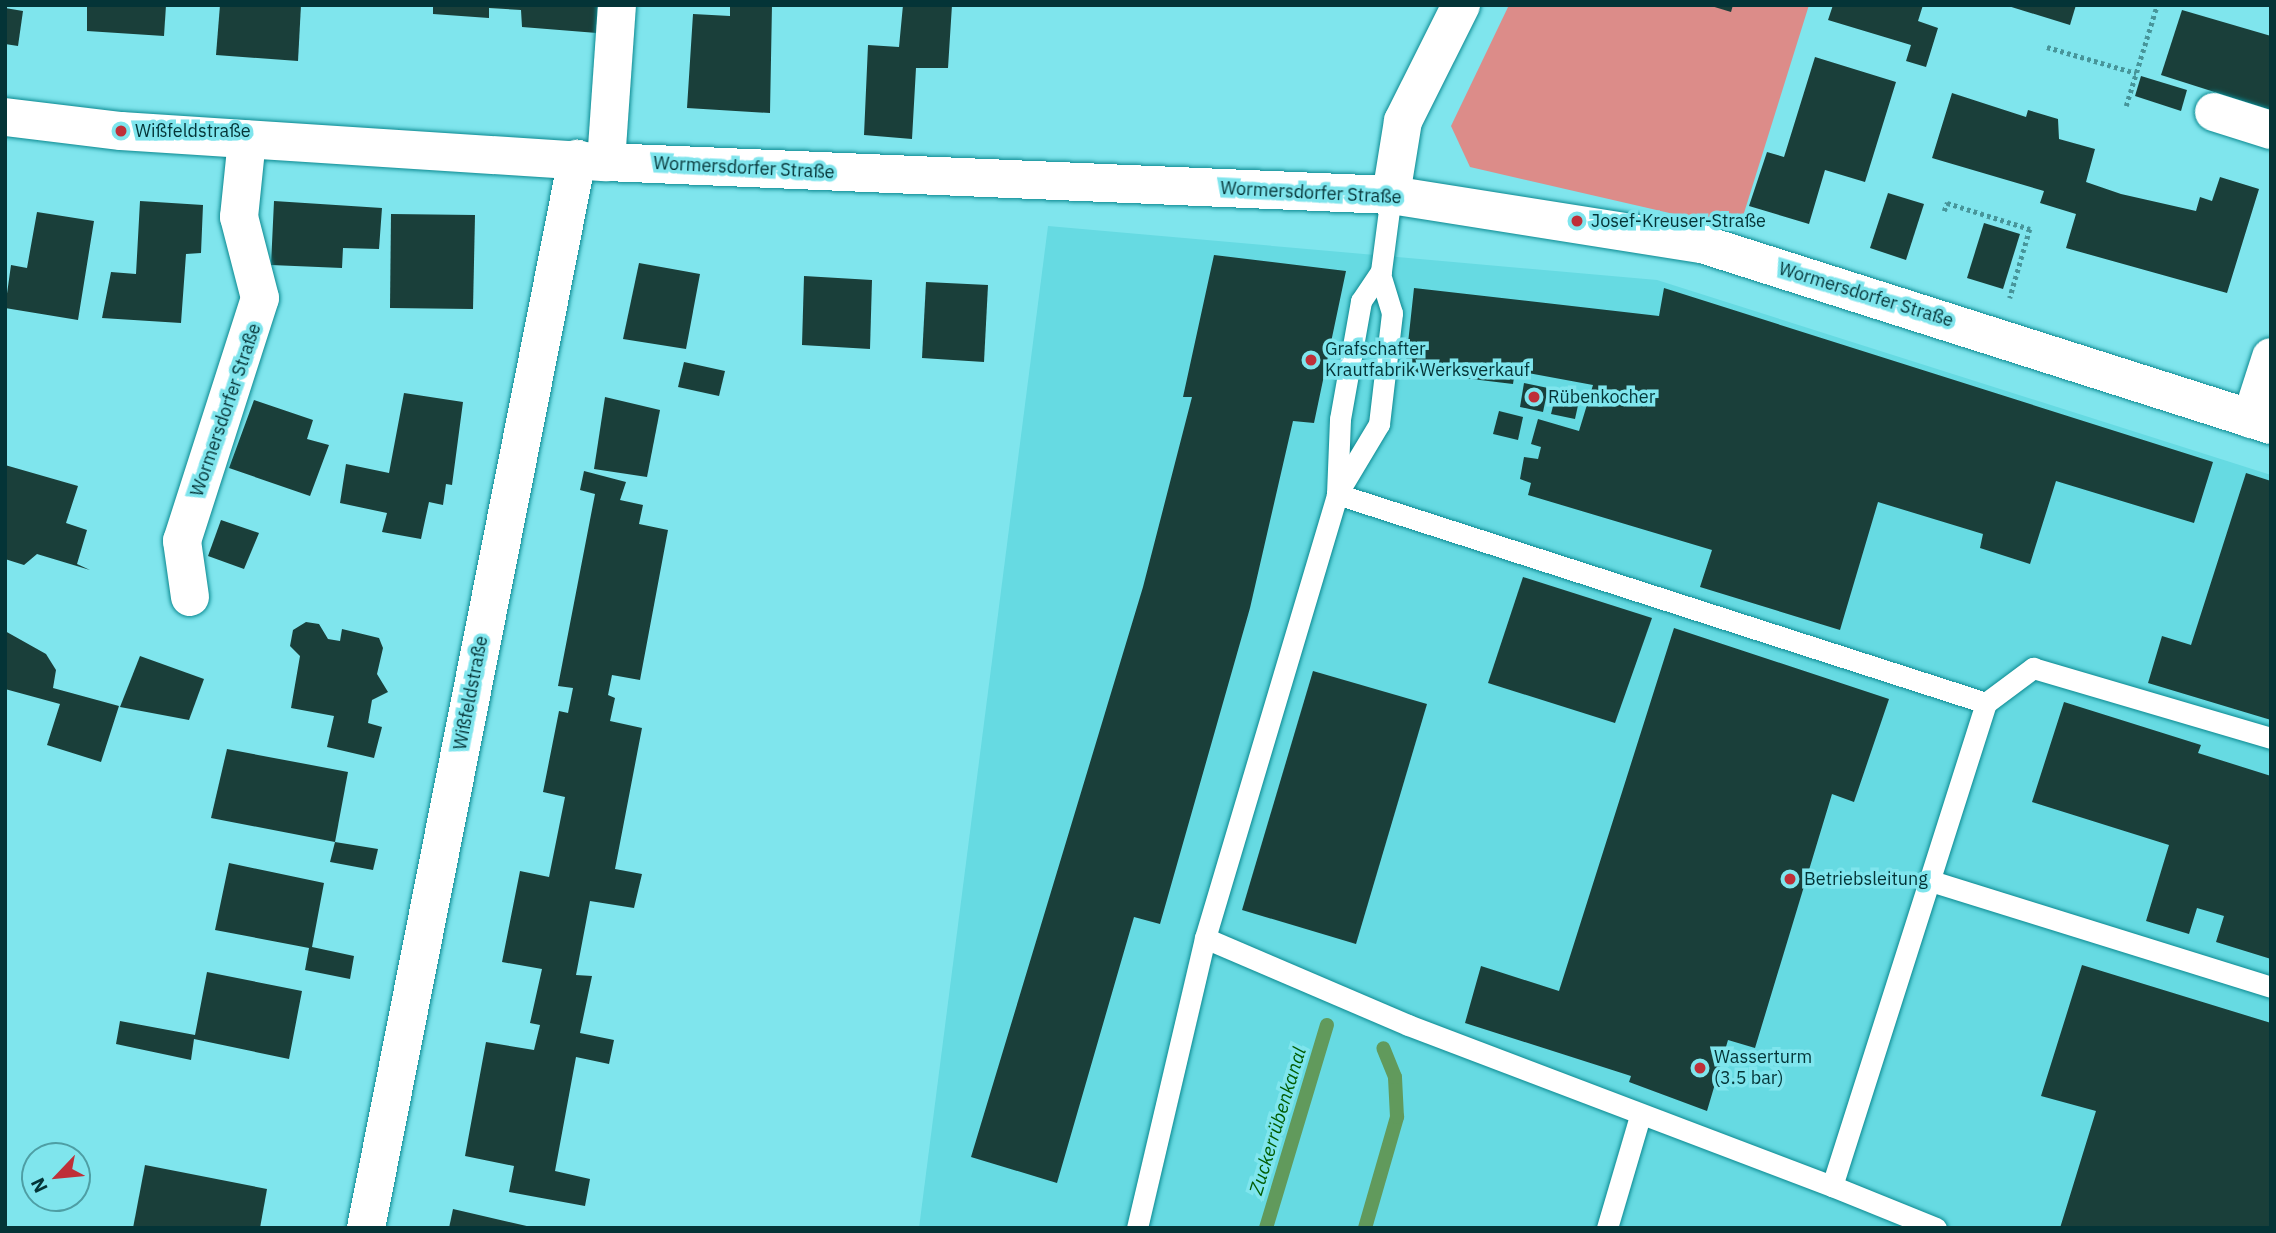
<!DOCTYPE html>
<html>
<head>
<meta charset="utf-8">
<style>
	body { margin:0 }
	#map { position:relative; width:2276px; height:1233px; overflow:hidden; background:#7fe5ed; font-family:"IBM Plex Sans",sans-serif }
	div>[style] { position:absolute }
	.built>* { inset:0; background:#66dae2 }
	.green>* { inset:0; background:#dc8c89 }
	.stream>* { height:14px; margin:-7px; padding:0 7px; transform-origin:7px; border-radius:7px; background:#619a5c }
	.building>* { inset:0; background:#1a3f3a }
	.path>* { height:4.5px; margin-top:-2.25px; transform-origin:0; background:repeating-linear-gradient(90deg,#47959a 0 3.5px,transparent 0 7px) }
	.roads { filter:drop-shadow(0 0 2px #0b8991) drop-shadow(0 0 2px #0b8991) }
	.lane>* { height:21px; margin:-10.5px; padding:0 10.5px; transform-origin:10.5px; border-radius:10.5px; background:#fff }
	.street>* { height:38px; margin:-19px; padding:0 19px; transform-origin:19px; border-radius:19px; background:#fff }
	.secondary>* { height:38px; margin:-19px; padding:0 19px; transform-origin:19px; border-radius:19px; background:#fff }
	.dots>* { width:19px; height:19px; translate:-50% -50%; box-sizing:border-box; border:4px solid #7fe5ed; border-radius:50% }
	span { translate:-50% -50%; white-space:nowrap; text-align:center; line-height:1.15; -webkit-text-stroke:7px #7fe5ed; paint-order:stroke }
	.poi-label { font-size:18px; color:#043437 }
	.left { translate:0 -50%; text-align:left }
	.street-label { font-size:18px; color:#043437 }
	.water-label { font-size:19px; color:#005c02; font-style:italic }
	.frame { position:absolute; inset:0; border:7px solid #043437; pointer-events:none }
	.north { position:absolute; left:21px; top:1142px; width:70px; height:70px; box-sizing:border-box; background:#7fe5ed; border:2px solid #4e9ea4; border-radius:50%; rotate:244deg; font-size:19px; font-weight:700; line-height:28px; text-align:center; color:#043437 }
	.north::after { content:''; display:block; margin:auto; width:24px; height:32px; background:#bf2f38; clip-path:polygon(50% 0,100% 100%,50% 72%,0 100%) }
</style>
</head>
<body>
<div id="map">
	<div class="built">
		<i style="clip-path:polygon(1048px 226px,1657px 280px,2271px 475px,2271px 1228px,919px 1228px)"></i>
	</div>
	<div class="green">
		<i style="clip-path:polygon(1509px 5px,1809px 5px,1739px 229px,1470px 167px,1451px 126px)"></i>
	</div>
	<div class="stream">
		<i style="left:1266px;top:1228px;width:212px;rotate:-73.3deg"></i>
		<i style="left:1365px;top:1228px;width:116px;rotate:-73.9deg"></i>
		<i style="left:1397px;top:1117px;width:40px;rotate:-92.9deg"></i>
		<i style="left:1395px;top:1077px;width:31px;rotate:-112deg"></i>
	</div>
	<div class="building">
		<i style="clip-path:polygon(87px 5px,166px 5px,164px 36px,87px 31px)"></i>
		<i style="clip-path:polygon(220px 5px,301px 5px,298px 61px,216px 55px)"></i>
		<i style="clip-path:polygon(433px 5px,598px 5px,597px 33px,522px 27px,521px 10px,489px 8px,489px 18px,433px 14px)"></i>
		<i style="clip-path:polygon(730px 5px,772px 5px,770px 113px,687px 108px,693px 14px,730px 16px)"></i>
		<i style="clip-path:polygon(903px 5px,952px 5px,948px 68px,916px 68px,912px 139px,864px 135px,868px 45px,899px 47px)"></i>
		<i style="clip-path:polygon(1708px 5px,1733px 5px,1731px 12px)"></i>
		<i style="clip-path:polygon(1833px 5px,1923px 5px,1918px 21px,1938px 28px,1926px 67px,1906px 61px,1911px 45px,1828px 20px)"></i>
		<i style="clip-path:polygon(2005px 5px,2076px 5px,2070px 25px)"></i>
		<i style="clip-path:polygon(5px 8px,23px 11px,18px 46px,5px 44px)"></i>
		<i style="clip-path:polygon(2182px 10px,2271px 36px,2271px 110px,2161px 75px)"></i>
		<i style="clip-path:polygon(1815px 57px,1896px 82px,1865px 182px,1825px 170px,1809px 224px,1749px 206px,1767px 152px,1784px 157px)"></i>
		<i style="clip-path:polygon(2141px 76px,2187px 90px,2181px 111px,2135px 96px)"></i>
		<i style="clip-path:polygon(1952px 93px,2026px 117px,2028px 110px,2058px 119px,2059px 139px,2095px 149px,2086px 182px,2121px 194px,2196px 211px,2200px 197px,2212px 201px,2220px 177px,2259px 189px,2227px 293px,2066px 248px,2076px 214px,2040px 203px,2044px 191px,1932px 158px)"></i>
		<i style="clip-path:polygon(1888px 193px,1924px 204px,1906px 260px,1870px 248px)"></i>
		<i style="clip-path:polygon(140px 201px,203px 205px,201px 253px,186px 254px,181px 323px,102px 318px,111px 272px,136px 274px)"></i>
		<i style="clip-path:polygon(274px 201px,382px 208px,379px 249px,343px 248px,342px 268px,271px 265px)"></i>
		<i style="clip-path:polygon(37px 212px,94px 221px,78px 320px,5px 308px,11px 265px,27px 268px)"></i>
		<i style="clip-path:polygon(391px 214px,475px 215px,473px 309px,390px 308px)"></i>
		<i style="clip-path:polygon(1984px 223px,2020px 234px,2003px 289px,1967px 278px)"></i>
		<i style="clip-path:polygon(1214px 255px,1346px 271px,1314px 423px,1293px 421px,1250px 608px,1160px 924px,1134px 917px,1057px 1183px,971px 1157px,1143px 587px,1192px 397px,1183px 397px)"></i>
		<i style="clip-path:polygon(639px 263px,700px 274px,686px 349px,623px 339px)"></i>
		<i style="clip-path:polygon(804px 276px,872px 280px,870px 349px,802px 345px)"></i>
		<i style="clip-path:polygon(926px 282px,988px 285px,984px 362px,922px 358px)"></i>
		<i style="clip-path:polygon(1414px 288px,1659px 316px,1664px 288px,2213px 462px,2194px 523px,2056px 481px,2030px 564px,1980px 548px,1983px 534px,1878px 502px,1840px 630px,1700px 587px,1712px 550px,1528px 495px,1531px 483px,1520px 479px,1524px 457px,1538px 459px,1541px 447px,1531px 444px,1538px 419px,1579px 431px,1593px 385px,1523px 372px,1524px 365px,1516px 364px,1513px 384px,1405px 371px)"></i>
		<i style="clip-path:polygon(684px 362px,725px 371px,719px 396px,678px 387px)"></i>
		<i style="clip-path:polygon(1524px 383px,1548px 388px,1543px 412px,1520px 407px)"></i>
		<i style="clip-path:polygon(1557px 390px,1580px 396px,1575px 419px,1551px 414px)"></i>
		<i style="clip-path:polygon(404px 393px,463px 402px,452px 485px,446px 484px,443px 505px,429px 502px,421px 539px,382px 532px,387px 513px,340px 503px,346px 464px,389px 473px)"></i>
		<i style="clip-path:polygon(605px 397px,660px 410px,647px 477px,594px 469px)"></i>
		<i style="clip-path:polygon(254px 400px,313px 420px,307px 439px,329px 445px,310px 496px,229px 468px)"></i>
		<i style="clip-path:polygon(1499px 411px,1523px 417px,1518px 440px,1493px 434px)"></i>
		<i style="clip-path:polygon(5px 465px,78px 486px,66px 523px,87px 530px,77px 564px,90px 570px,37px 554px,24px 565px,5px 559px)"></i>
		<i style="clip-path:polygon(584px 471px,626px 482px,620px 500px,643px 505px,639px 524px,668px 530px,640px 680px,612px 675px,608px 695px,615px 698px,610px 721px,642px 728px,615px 869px,642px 874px,634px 908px,590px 901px,576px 975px,592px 976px,580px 1033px,614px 1040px,609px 1064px,576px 1057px,555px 1171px,590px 1179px,585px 1206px,509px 1192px,514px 1166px,465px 1156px,486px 1042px,534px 1050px,540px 1025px,530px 1023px,542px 969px,502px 962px,520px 871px,549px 877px,565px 797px,543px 792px,559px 711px,568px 713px,573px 688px,558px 686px,595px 494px,580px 490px)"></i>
		<i style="clip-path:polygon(2246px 473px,2271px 481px,2271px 720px,2148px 683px,2162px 636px,2191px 645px)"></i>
		<i style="clip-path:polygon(221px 520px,259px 533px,244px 569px,208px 556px)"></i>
		<i style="clip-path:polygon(1523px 577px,1652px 618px,1615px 723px,1488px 683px)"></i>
		<i style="clip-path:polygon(306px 622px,319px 624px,328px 639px,340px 641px,342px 629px,379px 638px,383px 648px,377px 674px,388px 692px,372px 700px,368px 723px,382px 727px,374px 758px,327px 747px,334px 716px,291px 708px,300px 656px,290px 646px,293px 630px)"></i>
		<i style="clip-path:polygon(1674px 628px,1889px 699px,1854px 802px,1832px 794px,1755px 1048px,1728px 1040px,1707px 1111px,1629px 1082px,1631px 1076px,1465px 1023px,1481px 966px,1559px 991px)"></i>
		<i style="clip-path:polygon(5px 631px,46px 654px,56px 670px,53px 688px,119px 706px,101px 762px,47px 745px,60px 704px,5px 689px)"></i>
		<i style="clip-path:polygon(140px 656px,204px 679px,189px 720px,120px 707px)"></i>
		<i style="clip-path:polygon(1313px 671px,1427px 704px,1356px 944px,1242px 910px)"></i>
		<i style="clip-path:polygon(2064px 702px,2201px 745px,2198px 753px,2271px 776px,2271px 959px,2216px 942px,2224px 916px,2197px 908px,2189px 934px,2146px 921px,2169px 845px,2032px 802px)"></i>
		<i style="clip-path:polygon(227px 749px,348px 772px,335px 842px,211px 818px)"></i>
		<i style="clip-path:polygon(335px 842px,378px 849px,373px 870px,330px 862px)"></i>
		<i style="clip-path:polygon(229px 863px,324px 883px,312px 947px,354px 956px,350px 979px,305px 970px,309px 948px,215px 930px)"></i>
		<i style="clip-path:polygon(2082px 965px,2271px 1023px,2271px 1228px,2060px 1228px,2096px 1111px,2041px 1096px)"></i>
		<i style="clip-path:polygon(207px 972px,302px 991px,289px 1059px,194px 1039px,191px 1060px,116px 1044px,120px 1021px,195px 1035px)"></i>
		<i style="clip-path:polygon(145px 1165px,267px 1189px,260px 1228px,133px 1228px)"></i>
		<i style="clip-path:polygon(453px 1209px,531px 1227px,531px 1228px,449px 1228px)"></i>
	</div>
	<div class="path">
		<i style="left:2047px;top:47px;width:93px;rotate:16.3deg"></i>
		<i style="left:2126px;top:106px;width:106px;rotate:-72.9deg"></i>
		<i style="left:1944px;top:211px;width:9px;rotate:-69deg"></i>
		<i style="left:1947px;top:203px;width:87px;rotate:17.4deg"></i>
		<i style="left:2030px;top:229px;width:72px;rotate:106.2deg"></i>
	</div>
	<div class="roads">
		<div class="lane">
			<i style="left:1986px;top:703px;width:59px;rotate:-36.7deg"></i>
			<i style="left:2033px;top:668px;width:248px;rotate:16.4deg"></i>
			<i style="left:1931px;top:881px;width:356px;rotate:17.3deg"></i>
			<i style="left:1205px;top:938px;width:221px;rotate:23.2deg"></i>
			<i style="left:1408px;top:1025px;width:454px;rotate:20.8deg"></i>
			<i style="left:1832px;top:1186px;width:507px;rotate:-72.32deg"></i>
			<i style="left:1986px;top:703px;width:682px;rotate:-162.15deg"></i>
			<i style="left:1337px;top:494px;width:82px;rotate:-59deg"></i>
			<i style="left:1379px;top:424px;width:112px;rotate:-83.3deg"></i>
			<i style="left:1392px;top:313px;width:41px;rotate:-107.1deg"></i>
			<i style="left:1832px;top:1186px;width:112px;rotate:22deg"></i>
			<i style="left:1137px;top:1228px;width:298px;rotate:-76.8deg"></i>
			<i style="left:1205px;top:938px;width:463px;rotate:-73.4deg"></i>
			<i style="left:1337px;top:494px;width:75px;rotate:-87.7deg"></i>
			<i style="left:1340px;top:419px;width:120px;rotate:-79.9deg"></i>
			<i style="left:1361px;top:301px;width:36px;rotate:-56deg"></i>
			<i style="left:1381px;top:271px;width:77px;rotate:-82.5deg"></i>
			<i style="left:1607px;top:1228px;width:117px;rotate:-73.6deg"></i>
		</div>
		<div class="street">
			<i style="left:2214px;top:112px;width:60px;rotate:17.5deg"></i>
			<i style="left:606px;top:162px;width:157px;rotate:-86deg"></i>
			<i style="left:1391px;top:195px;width:75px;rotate:-80.8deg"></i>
			<i style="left:1403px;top:121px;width:130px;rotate:-63.4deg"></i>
			<i style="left:2251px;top:419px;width:65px;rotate:-72.1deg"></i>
			<i style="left:190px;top:597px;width:57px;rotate:-98.1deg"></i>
			<i style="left:182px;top:541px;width:255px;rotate:-72.2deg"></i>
			<i style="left:260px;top:298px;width:84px;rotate:-104.5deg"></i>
			<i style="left:239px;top:217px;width:78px;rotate:-84.1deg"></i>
			<i style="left:366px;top:1228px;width:1090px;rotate:-78.83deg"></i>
		</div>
		<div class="secondary">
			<i style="left:5px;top:117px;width:117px;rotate:6.9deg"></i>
			<i style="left:121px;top:131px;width:486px;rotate:3.7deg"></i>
			<i style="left:606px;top:162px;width:786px;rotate:2.41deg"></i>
			<i style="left:1391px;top:195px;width:315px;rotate:9deg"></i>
			<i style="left:1702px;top:244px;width:597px;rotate:17.65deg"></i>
		</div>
	</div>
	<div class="dots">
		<i style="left:121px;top:131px;background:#bf2f38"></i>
		<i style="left:1577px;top:221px;background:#bf2f38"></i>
		<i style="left:1311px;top:360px;background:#bf2f38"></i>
		<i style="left:1534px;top:397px;background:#bf2f38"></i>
		<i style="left:1790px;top:879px;background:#bf2f38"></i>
		<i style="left:1700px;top:1068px;background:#bf2f38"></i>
	</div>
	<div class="poi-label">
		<span class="left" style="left:135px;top:131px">Wißfeldstraße</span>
		<span class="left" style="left:1591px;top:221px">Josef-Kreuser-Straße</span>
		<span class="left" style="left:1325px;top:360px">Grafschafter<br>Krautfabrik Werksverkauf</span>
		<span class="left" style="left:1548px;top:397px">Rübenkocher</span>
		<span class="left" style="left:1804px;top:879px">Betriebsleitung</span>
		<span class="left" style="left:1714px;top:1068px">Wasserturm<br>(3.5 bar)</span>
	</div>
	<div class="street-label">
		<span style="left:744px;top:168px;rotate:3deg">Wormersdorfer Straße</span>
		<span style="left:1311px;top:193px;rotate:3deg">Wormersdorfer Straße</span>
		<span style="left:1866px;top:295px;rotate:17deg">Wormersdorfer Straße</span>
		<span style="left:226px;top:410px;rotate:-71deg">Wormersdorfer Straße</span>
		<span style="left:471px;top:693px;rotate:-79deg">Wißfeldstraße</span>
	</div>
	<div class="water-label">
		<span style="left:1278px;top:1121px;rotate:-73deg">Zuckerrübenkanal</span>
	</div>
	<div class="frame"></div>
	<div class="north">N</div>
</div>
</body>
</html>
